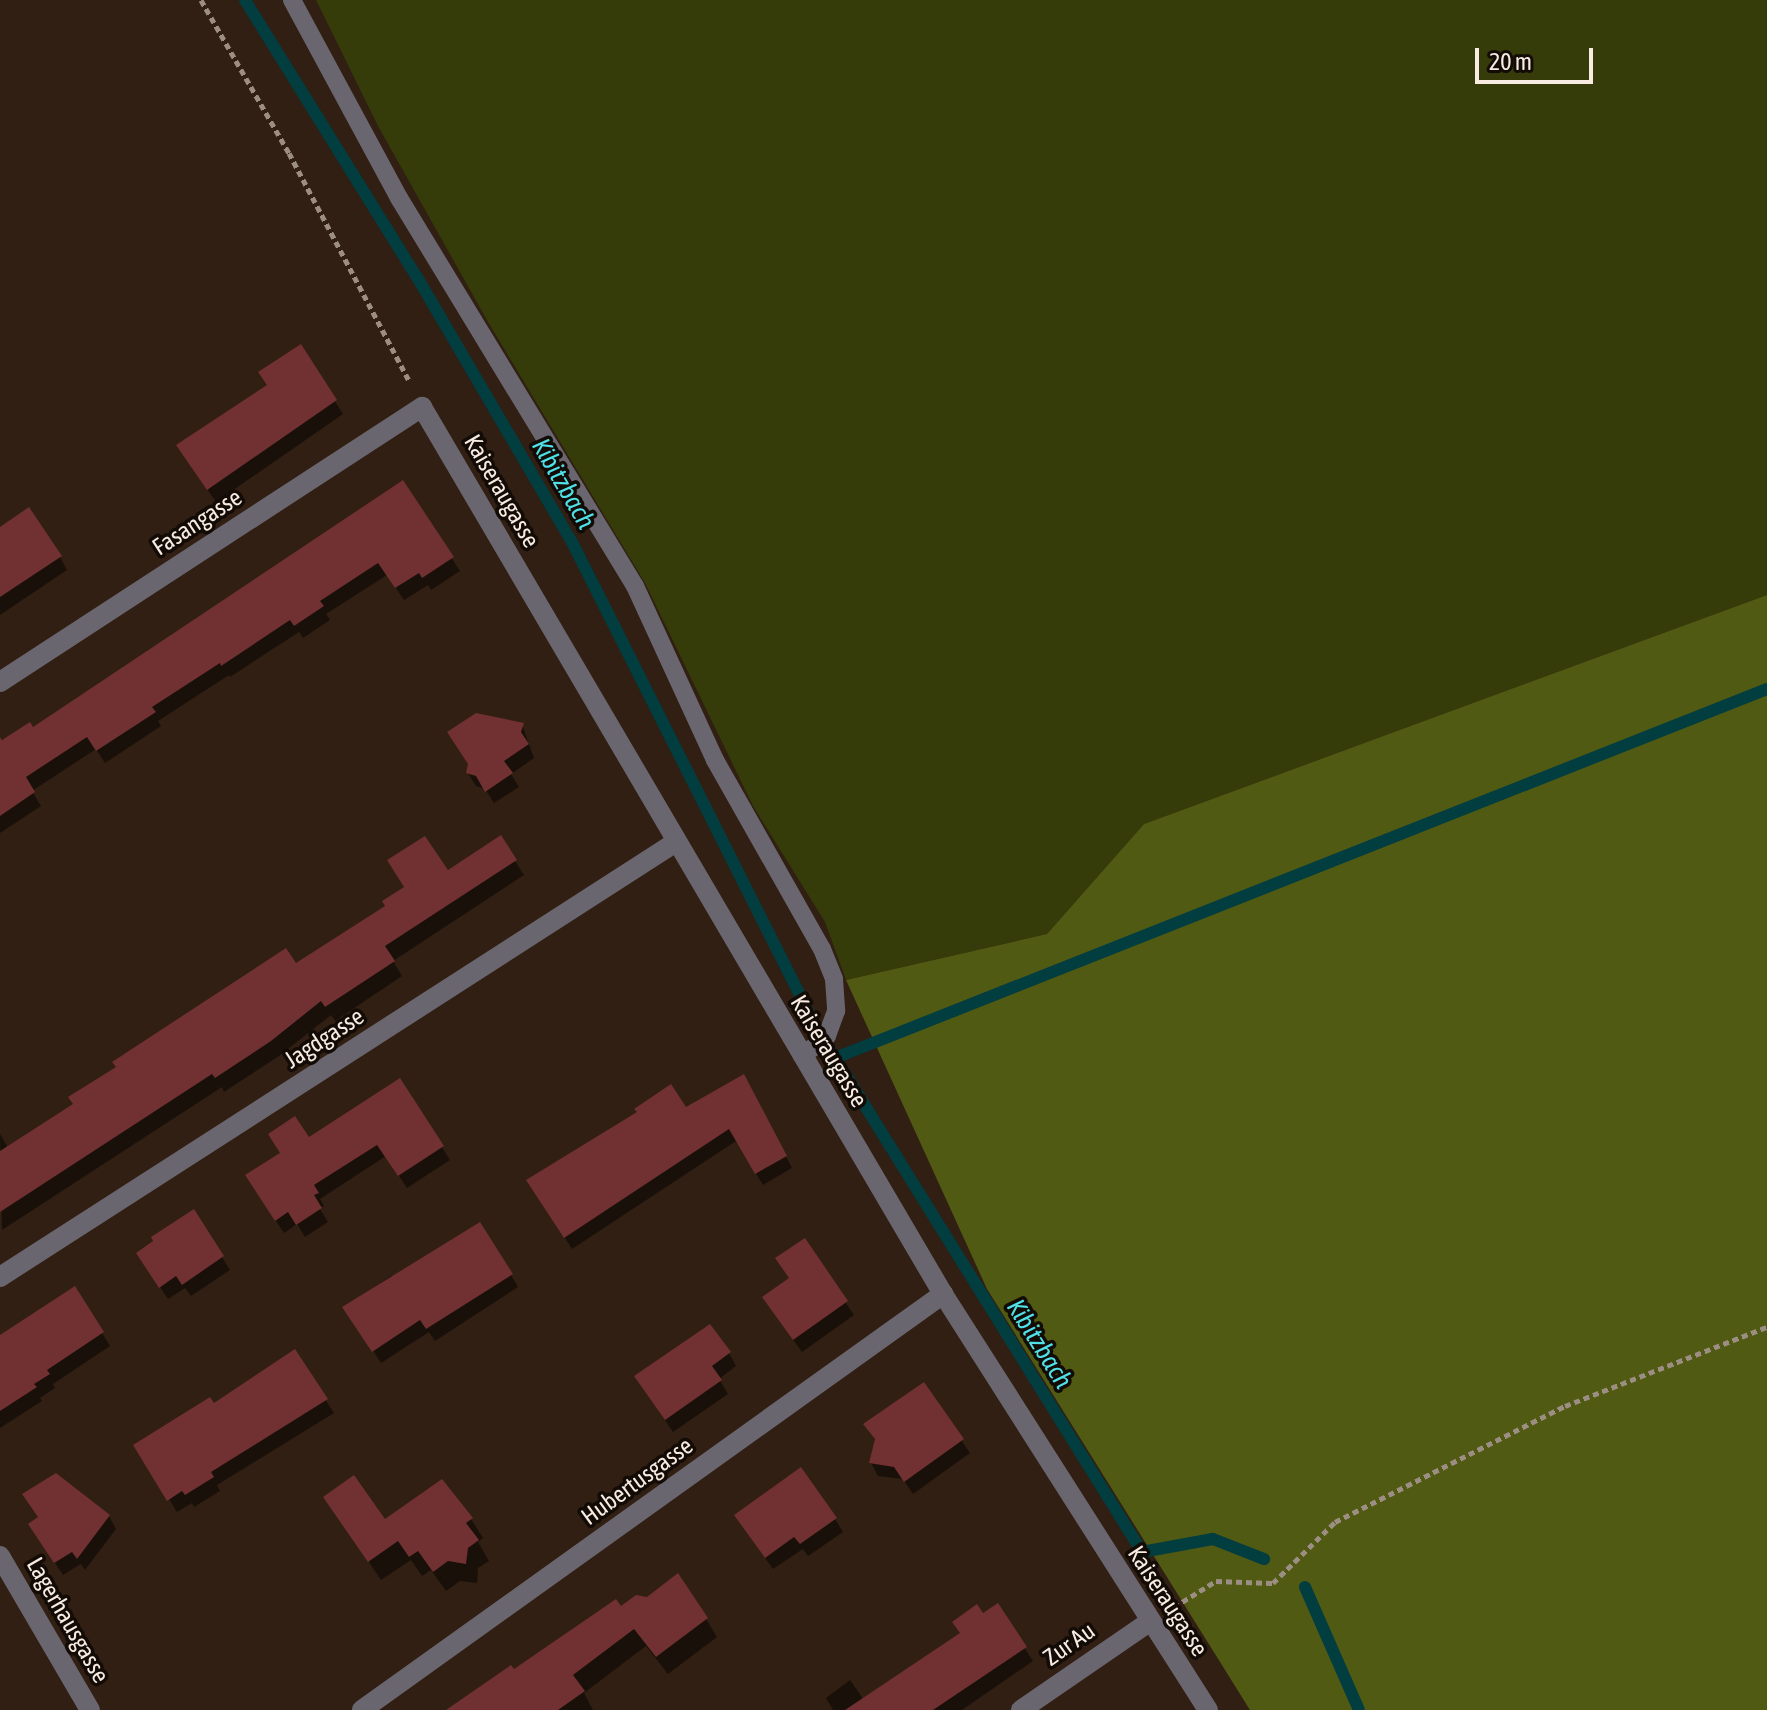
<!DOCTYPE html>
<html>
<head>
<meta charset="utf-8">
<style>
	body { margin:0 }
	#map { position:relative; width:1767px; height:1710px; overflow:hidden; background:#301f12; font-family:"Asap Condensed",sans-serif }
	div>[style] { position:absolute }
	.green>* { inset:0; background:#353b09 }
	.forest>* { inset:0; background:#515a13 }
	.shadow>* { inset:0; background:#0007 }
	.stream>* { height:12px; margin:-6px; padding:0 6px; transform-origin:6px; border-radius:6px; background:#023d40 }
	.building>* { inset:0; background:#713032 }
	.path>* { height:5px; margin-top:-2.5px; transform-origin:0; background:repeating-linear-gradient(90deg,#9c8e83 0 6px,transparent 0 10px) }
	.service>* { height:18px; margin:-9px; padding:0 9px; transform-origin:9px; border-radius:9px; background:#6a666f }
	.minor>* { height:20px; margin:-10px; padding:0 10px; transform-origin:10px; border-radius:10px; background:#6a666f }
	span { translate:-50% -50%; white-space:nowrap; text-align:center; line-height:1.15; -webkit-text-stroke:7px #120b06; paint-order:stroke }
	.street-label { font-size:24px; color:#f7ebe2 }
	.water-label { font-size:26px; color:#4fe1e7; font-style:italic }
	.scale { position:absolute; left:1475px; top:48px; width:118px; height:36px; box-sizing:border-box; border:4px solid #f7ebe2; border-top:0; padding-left:10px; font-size:24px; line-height:28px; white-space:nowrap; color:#f7ebe2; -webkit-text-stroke:6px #120b06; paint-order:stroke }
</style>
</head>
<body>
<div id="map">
	<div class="green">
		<i style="clip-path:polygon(316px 0,1767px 0,1767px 595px,1144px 824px,1047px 934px,846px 980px,825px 922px,753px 806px,645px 583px,488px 322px,378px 126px)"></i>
	</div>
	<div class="forest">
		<i style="clip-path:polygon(1767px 595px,1767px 1710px,1250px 1710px,987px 1289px,846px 980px,1047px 934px,1144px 824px)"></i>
	</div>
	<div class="shadow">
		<i style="clip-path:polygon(300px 347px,343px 414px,216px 502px,186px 458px,269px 386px)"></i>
		<i style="clip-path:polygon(402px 482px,460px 571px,431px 590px,428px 585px,404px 600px,387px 575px,326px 614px,330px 620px,303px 638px,299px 632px,230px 677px,229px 675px,158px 721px,161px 726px,105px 763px,96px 749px,32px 791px,41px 806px,0 833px,0 740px,33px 730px)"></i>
		<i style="clip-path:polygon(0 529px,60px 557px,67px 570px,0 615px)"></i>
		<i style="clip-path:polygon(522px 725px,534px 758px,511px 774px,519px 787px,494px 803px,485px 789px,476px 786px,468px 773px,469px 765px)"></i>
		<i style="clip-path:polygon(515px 861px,524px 875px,393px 961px,402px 976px,335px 1021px,331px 1015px,279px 1056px,224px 1092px,222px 1087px,2px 1230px,0 1134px,8px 1148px,447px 872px)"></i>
		<i style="clip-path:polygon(400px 1080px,450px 1160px,407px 1188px,386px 1156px,320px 1199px,324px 1206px,320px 1209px,328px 1222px,305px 1237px,297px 1224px,284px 1233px,255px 1189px,308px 1140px)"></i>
		<i style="clip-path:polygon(750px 1088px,792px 1168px,763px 1185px,736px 1141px,572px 1249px,536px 1193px)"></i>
		<i style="clip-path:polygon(193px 1211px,230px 1270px,191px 1296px,185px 1288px,168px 1299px,146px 1266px)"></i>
		<i style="clip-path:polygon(804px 1241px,854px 1315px,802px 1352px,772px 1310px,791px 1280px)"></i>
		<i style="clip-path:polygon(511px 1275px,518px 1287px,435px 1341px,429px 1332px,381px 1363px,345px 1307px,391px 1276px)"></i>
		<i style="clip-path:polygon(102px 1333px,110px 1346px,53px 1384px,55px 1388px,40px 1398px,42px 1401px,0 1428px,0 1336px)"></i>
		<i style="clip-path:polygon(294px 1352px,334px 1413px,217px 1485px,220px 1491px,194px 1507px,192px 1503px,177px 1512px,136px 1446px,213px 1406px)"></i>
		<i style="clip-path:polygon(729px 1353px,736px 1366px,719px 1379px,728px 1394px,673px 1432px,644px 1389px)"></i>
		<i style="clip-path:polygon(924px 1385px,970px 1453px,913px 1494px,903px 1479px,878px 1476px,871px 1463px,876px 1441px,866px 1425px)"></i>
		<i style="clip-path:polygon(326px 1498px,385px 1522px,471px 1519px,483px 1538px,478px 1542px,489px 1561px,478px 1568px,477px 1583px,460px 1581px,446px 1591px,431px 1570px,422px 1576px,411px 1560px,381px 1580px)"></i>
		<i style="clip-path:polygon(109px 1516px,116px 1529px,85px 1570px,81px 1564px,63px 1575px,38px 1537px,40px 1519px)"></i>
		<i style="clip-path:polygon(835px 1519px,843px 1532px,808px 1556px,803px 1549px,773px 1569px,744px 1528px)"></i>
		<i style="clip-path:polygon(997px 1606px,1033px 1661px,962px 1710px,833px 1710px,826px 1698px,850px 1680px,864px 1700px,962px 1634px)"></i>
		<i style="clip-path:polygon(621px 1609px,706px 1619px,717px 1637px,668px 1674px,646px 1646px,584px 1693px,593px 1710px,469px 1710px,513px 1672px)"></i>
	</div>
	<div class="stream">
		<i style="left:245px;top:0;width:326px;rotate:58.2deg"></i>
		<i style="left:417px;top:277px;width:307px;rotate:59.7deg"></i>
		<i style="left:572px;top:542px;width:525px;rotate:63.29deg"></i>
		<i style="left:831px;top:1051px;width:590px;rotate:58.17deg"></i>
		<i style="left:1142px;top:1552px;width:72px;rotate:-10.4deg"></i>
		<i style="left:1213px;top:1539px;width:55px;rotate:21.4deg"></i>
		<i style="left:835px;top:1058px;width:1002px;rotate:-21.6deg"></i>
		<i style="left:1305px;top:1587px;width:134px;rotate:66.3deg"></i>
	</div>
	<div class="building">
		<i style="clip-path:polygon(301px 344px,337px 400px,207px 490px,176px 445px,267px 385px,258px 372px)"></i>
		<i style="clip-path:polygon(403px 480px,454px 557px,422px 578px,419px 573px,395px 588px,378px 563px,320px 601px,324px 606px,294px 626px,290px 620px,221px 666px,220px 663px,152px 707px,156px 712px,96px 751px,87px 737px,26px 777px,35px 792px,0 816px,0 737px,2px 740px,30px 722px,33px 727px)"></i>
		<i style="clip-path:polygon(29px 507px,62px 556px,0 597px,0 527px)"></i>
		<i style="clip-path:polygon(476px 713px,524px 723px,521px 732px,529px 744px,504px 761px,513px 773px,485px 792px,476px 776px,466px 773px,468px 764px,447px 732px)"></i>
		<i style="clip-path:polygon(501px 835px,517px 860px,385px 946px,395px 961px,325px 1007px,321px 1001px,271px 1041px,215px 1078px,212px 1074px,0 1212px,0 1151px,73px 1104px,68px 1097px,116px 1067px,112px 1062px,286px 948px,296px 963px,385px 906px,382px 901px,404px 887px,387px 860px,425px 836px,448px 870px)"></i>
		<i style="clip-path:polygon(744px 1074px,787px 1156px,755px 1174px,729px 1129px,564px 1238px,526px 1180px,637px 1112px,634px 1109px,671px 1084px,686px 1107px)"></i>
		<i style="clip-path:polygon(400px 1078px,444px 1146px,398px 1176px,377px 1145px,314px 1185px,319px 1193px,314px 1195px,322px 1208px,296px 1225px,288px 1212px,275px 1221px,245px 1175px,280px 1153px,268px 1134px,295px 1116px,309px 1137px)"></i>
		<i style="clip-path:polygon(194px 1209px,224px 1256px,182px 1285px,176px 1276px,159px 1288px,136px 1253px,153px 1241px,151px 1237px)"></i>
		<i style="clip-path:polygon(480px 1222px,513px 1274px,426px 1329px,420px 1320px,372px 1352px,342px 1307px)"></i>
		<i style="clip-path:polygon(805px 1238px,848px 1301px,793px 1340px,762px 1297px,789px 1278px,775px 1258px)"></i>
		<i style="clip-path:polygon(75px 1286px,104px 1332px,47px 1370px,50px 1374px,34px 1384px,37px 1387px,0 1411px,0 1335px)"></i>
		<i style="clip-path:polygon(710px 1324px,731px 1352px,712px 1366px,722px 1380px,665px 1420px,634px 1376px)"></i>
		<i style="clip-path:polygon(295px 1349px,328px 1399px,211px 1472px,214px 1477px,185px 1495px,182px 1491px,167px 1501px,133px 1445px,210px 1397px,214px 1403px)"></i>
		<i style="clip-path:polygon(924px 1382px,964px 1439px,904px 1482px,894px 1467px,869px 1463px,875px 1439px,863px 1424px)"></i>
		<i style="clip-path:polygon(801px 1467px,837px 1518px,800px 1544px,794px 1537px,765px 1558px,734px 1515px)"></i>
		<i style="clip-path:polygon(56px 1473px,110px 1515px,77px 1559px,72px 1552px,54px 1563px,28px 1524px,38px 1517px,22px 1494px)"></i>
		<i style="clip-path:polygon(354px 1475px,385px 1519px,442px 1479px,473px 1518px,466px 1523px,479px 1540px,468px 1548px,466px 1564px,448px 1561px,433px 1572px,418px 1551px,409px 1557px,398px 1541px,368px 1562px,323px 1497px)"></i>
		<i style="clip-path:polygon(678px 1573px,708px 1618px,656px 1657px,634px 1629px,573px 1675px,585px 1691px,558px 1710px,446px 1710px,511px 1665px,514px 1669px,616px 1599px,621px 1606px,636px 1595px,647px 1597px)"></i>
		<i style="clip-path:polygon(998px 1603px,1027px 1647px,933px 1710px,845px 1710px,960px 1633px,952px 1622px,977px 1604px,983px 1613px)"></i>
	</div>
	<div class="path">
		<i style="left:201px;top:0;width:177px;rotate:60.1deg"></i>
		<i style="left:289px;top:153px;width:258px;rotate:62.2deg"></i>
		<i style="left:1174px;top:1607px;width:49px;rotate:-31.8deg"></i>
		<i style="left:1216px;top:1581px;width:57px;rotate:2deg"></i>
		<i style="left:1273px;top:1583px;width:87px;rotate:-44.5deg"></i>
		<i style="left:1335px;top:1522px;width:258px;rotate:-26.8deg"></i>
		<i style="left:1565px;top:1406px;width:217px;rotate:-21.4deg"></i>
	</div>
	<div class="service">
		<i style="left:292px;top:0;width:225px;rotate:61.6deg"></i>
		<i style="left:399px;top:198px;width:454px;rotate:58.7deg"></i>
		<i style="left:635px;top:586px;width:192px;rotate:65.3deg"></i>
		<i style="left:715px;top:760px;width:217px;rotate:60.5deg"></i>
		<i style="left:822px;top:949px;width:32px;rotate:68deg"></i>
		<i style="left:834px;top:979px;width:32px;rotate:86deg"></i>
		<i style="left:836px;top:1011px;width:27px;rotate:110deg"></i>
		<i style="left:827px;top:1036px;width:32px;rotate:141deg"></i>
	</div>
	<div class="minor">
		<i style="left:0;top:682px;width:504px;rotate:-33.09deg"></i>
		<i style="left:422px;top:407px;width:1029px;rotate:59.57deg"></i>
		<i style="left:943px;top:1294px;width:493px;rotate:57.5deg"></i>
		<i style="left:0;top:1277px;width:804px;rotate:-32.76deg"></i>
		<i style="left:0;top:1556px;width:178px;rotate:59.7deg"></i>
		<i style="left:362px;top:1710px;width:715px;rotate:-35.6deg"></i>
		<i style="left:1021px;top:1710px;width:155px;rotate:-34.5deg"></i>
	</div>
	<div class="street-label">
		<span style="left:502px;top:491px;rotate:60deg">Kaiseraugasse</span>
		<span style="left:197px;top:522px;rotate:-33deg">Fasangasse</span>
		<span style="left:324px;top:1038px;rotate:-33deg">Jagdgasse</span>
		<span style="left:829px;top:1051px;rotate:59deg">Kaiseraugasse</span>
		<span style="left:637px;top:1481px;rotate:-36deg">Hubertusgasse</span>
		<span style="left:1168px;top:1601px;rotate:57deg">Kaiseraugasse</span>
		<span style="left:68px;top:1620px;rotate:60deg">Lagerhausgasse</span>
		<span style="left:1069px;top:1644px;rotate:-35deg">Zur Au</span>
	</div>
	<div class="water-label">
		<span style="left:563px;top:484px;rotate:60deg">Kibitzbach</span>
		<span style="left:1039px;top:1344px;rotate:58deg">Kibitzbach</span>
	</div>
	<div class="scale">20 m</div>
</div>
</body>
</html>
